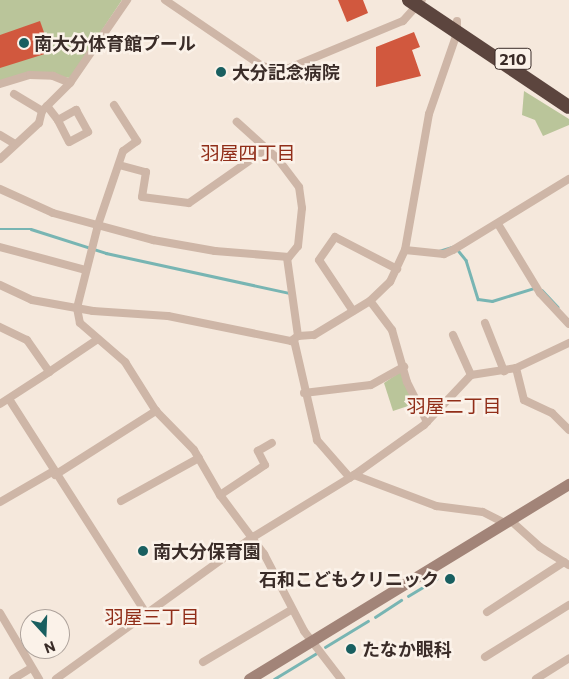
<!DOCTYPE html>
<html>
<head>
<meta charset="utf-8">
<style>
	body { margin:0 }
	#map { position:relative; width:569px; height:679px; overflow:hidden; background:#f5e8dc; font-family:Commissioner,"Noto Sans JP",sans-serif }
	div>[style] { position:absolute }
	.green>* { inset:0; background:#bac59a }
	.stream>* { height:2.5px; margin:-1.25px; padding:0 1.25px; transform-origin:1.25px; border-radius:1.25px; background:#78b5b3 }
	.building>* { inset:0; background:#d1583e }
	.street>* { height:8px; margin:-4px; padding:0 4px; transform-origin:4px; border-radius:4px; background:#ceb6a7 }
	.secondary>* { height:11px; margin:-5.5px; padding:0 5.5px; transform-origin:5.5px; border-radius:5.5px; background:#a28478 }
	.highway>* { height:14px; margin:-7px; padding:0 7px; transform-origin:7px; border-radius:7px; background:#5c453e }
	.dots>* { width:14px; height:14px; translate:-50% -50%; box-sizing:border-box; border:2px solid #fbf2e9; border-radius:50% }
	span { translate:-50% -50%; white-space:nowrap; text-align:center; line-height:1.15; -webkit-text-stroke:5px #fbf2e9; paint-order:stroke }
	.shield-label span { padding:1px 4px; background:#fbf2e9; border:1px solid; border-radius:4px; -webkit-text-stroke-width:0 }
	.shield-label { font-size:16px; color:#3a2c28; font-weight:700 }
	.poi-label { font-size:18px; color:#3a2c28; font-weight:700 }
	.left { translate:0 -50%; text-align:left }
	.right { translate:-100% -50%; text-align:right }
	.neighbourhood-label { font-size:19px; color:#912e19 }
	.north { position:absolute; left:20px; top:609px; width:50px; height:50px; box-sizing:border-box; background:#fbf2e9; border:1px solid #aea39c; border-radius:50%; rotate:160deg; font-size:14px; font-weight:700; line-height:20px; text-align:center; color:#3a2c28 }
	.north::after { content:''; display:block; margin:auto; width:18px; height:22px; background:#195f60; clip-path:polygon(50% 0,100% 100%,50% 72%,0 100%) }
</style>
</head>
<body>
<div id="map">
	<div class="green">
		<i style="clip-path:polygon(0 0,122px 0,70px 78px,30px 72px,0 81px)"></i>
		<i style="clip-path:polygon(524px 91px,569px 119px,569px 125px,543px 136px,535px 120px,522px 115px)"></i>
		<i style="clip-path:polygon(403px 370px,414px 404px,393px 411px,384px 383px)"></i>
	</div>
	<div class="stream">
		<i style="left:0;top:229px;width:31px"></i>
		<i style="left:31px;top:229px;width:79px;rotate:17.7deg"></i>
		<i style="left:106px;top:253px;width:188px;rotate:12.3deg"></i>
		<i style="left:457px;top:249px;width:14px;rotate:51deg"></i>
		<i style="left:466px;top:260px;width:41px;rotate:72.9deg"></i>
		<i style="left:478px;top:299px;width:14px;rotate:8deg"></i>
		<i style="left:492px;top:301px;width:44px;rotate:-17.2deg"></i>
		<i style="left:439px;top:251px;width:14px;rotate:-17deg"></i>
		<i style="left:542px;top:290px;width:23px;rotate:47deg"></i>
		<i style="left:408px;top:596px;width:33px;rotate:-31deg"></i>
		<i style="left:375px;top:617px;width:31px;rotate:-33deg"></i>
		<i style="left:325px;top:647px;width:50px;rotate:-31.2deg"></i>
		<i style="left:274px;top:679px;width:50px;rotate:-31.2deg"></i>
	</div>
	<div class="building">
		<i style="clip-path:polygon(338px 0,363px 0,368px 13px,347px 22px)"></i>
		<i style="clip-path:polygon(40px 21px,51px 52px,0 68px,0 35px)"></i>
		<i style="clip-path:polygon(414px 32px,420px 47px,412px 50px,421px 76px,376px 87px,376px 47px)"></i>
	</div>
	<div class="street">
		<i style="left:165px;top:0;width:117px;rotate:34.2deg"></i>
		<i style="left:262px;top:66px;width:21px;rotate:14deg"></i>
		<i style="left:282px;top:71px;width:131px;rotate:-22.5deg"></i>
		<i style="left:403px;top:21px;width:28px;rotate:-48deg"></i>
		<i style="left:0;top:84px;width:31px;rotate:-17deg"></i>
		<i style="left:30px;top:75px;width:23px;rotate:2deg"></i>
		<i style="left:53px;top:76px;width:18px;rotate:22deg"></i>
		<i style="left:70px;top:83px;width:101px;rotate:-55.5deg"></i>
		<i style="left:14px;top:94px;width:33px;rotate:31deg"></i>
		<i style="left:114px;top:105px;width:43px;rotate:57.4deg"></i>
		<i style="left:137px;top:141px;width:17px;rotate:144deg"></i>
		<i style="left:123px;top:151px;width:78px;rotate:108.7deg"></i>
		<i style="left:98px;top:225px;width:86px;rotate:104.2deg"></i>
		<i style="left:77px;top:308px;width:15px;rotate:79deg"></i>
		<i style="left:80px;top:323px;width:60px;rotate:40.9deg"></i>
		<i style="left:125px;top:362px;width:58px;rotate:57.7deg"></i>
		<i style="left:156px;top:411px;width:54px;rotate:45.7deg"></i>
		<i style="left:194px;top:450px;width:52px;rotate:60deg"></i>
		<i style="left:220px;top:495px;width:74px;rotate:53.3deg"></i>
		<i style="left:264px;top:554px;width:87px;rotate:62.5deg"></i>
		<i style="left:304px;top:631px;width:61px;rotate:52.4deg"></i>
		<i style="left:47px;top:106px;width:18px;rotate:52deg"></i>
		<i style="left:58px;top:120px;width:21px;rotate:-29deg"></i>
		<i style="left:76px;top:110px;width:25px;rotate:61deg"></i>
		<i style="left:88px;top:132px;width:21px;rotate:152deg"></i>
		<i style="left:69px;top:142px;width:25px;rotate:-117deg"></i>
		<i style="left:0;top:135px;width:17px;rotate:31deg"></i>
		<i style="left:0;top:159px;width:53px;rotate:-42.7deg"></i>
		<i style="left:39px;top:123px;width:12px;rotate:-76deg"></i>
		<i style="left:42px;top:111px;width:40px;rotate:-45deg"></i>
		<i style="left:119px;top:165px;width:28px;rotate:15deg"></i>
		<i style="left:146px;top:172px;width:25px;rotate:99deg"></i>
		<i style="left:142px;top:197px;width:47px;rotate:7.3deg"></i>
		<i style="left:189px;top:203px;width:94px;rotate:-35deg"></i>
		<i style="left:0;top:189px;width:58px;rotate:24.4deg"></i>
		<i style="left:53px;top:213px;width:104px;rotate:15.1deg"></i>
		<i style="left:153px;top:240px;width:63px;rotate:10.1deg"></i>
		<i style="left:215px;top:251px;width:74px;rotate:4.6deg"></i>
		<i style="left:289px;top:257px;width:14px;rotate:-51deg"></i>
		<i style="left:298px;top:246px;width:38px;rotate:-84deg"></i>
		<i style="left:302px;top:208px;width:21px;rotate:-98deg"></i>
		<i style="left:299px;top:187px;width:34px;rotate:-127deg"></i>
		<i style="left:279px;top:160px;width:57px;rotate:-137.9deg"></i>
		<i style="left:498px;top:224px;width:81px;rotate:58.7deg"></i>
		<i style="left:540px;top:293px;width:42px;rotate:46.9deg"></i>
		<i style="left:0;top:247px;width:89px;rotate:15deg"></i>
		<i style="left:405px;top:250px;width:39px;rotate:6deg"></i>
		<i style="left:444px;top:254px;width:10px;rotate:-24deg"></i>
		<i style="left:453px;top:250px;width:136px;rotate:-31.5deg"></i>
		<i style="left:0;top:285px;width:35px;rotate:25deg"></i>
		<i style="left:32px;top:300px;width:62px;rotate:10.2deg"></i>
		<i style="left:93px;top:311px;width:75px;rotate:3.8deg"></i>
		<i style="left:168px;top:316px;width:126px;rotate:11.5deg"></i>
		<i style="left:291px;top:341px;width:9px;rotate:-36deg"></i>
		<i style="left:298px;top:336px;width:79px;rotate:-98deg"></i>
		<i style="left:353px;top:311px;width:61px;rotate:-123.7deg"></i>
		<i style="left:319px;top:260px;width:28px;rotate:-55deg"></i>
		<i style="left:335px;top:237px;width:70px;rotate:27.3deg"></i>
		<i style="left:485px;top:323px;width:52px;rotate:68.4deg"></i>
		<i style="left:0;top:327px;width:30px;rotate:26deg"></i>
		<i style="left:27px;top:340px;width:39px;rotate:55deg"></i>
		<i style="left:49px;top:372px;width:59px;rotate:-34deg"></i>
		<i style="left:453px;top:335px;width:44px;rotate:65.8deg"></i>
		<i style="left:298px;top:336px;width:16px;rotate:-4deg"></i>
		<i style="left:314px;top:335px;width:66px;rotate:-31.3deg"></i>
		<i style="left:294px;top:340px;width:103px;rotate:77deg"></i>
		<i style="left:317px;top:440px;width:50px;rotate:49deg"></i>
		<i style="left:516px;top:368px;width:33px;rotate:76deg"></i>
		<i style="left:524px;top:400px;width:31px;rotate:25deg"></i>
		<i style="left:552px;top:413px;width:24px;rotate:45deg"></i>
		<i style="left:304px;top:393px;width:67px;rotate:-6.8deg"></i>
		<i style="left:371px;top:385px;width:38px;rotate:-29deg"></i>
		<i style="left:9px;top:399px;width:256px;rotate:57.4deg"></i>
		<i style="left:0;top:404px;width:59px;rotate:-33.1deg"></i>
		<i style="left:427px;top:422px;width:45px;rotate:-116.6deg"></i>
		<i style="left:407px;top:382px;width:54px;rotate:-106.1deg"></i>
		<i style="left:392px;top:330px;width:36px;rotate:-127deg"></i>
		<i style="left:370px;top:301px;width:28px;rotate:-44deg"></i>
		<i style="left:390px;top:282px;width:35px;rotate:-65deg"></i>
		<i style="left:405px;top:250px;width:138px;rotate:-80deg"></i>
		<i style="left:429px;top:114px;width:86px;rotate:-70.9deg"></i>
		<i style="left:457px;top:33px;width:12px;rotate:-90deg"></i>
		<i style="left:55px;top:475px;width:120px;rotate:-32.4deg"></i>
		<i style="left:354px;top:475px;width:86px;rotate:-35.5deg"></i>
		<i style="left:424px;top:425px;width:69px;rotate:-46.8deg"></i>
		<i style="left:471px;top:375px;width:46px;rotate:-8.8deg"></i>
		<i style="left:516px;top:368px;width:59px;rotate:-25.3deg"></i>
		<i style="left:220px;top:495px;width:54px;rotate:-33.7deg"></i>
		<i style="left:265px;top:465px;width:16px;rotate:-117deg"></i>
		<i style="left:258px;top:451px;width:16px;rotate:-30deg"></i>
		<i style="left:121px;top:501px;width:89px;rotate:-28.9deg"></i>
		<i style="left:0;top:502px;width:60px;rotate:-30deg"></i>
		<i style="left:510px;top:520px;width:40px;rotate:42deg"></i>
		<i style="left:540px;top:547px;width:34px;rotate:32deg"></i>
		<i style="left:487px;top:612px;width:92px;rotate:-33deg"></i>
		<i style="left:0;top:613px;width:77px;rotate:59.4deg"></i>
		<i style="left:485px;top:657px;width:99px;rotate:-31.8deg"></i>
		<i style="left:203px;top:662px;width:102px;rotate:-30.6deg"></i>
		<i style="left:13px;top:679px;width:21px;rotate:-31deg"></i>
		<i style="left:56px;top:679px;width:243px;rotate:-35.8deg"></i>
		<i style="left:253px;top:537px;width:119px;rotate:-31.5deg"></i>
		<i style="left:354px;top:475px;width:88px;rotate:20.7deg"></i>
		<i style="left:436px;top:506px;width:47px;rotate:7.3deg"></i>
		<i style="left:483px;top:512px;width:25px;rotate:27deg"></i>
		<i style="left:536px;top:679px;width:39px;rotate:-32deg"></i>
	</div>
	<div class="secondary">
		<i style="left:249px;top:679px;width:375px;rotate:-31.4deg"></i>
	</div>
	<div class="highway">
		<i style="left:409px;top:0;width:192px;rotate:33.8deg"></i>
	</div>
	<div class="dots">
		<i style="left:24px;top:43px;background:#195f60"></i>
		<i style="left:221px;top:72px;background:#195f60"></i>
		<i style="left:143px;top:551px;background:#195f60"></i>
		<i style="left:450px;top:579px;background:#195f60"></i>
		<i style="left:351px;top:649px;background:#195f60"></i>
	</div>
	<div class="shield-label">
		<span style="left:513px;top:59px">210</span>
	</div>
	<div class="poi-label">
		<span class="left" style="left:34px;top:43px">南大分体育館プール</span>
		<span class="left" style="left:232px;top:72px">大分記念病院</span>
		<span class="left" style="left:153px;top:551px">南大分保育園</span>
		<span class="right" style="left:439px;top:579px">石和こどもクリニック</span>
		<span class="left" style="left:362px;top:649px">たなか眼科</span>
	</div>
	<div class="neighbourhood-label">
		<span style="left:248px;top:153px">羽屋四丁目</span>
		<span style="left:454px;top:406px">羽屋二丁目</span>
		<span style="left:152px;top:617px">羽屋三丁目</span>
	</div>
	<div class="north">N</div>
</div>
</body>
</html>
